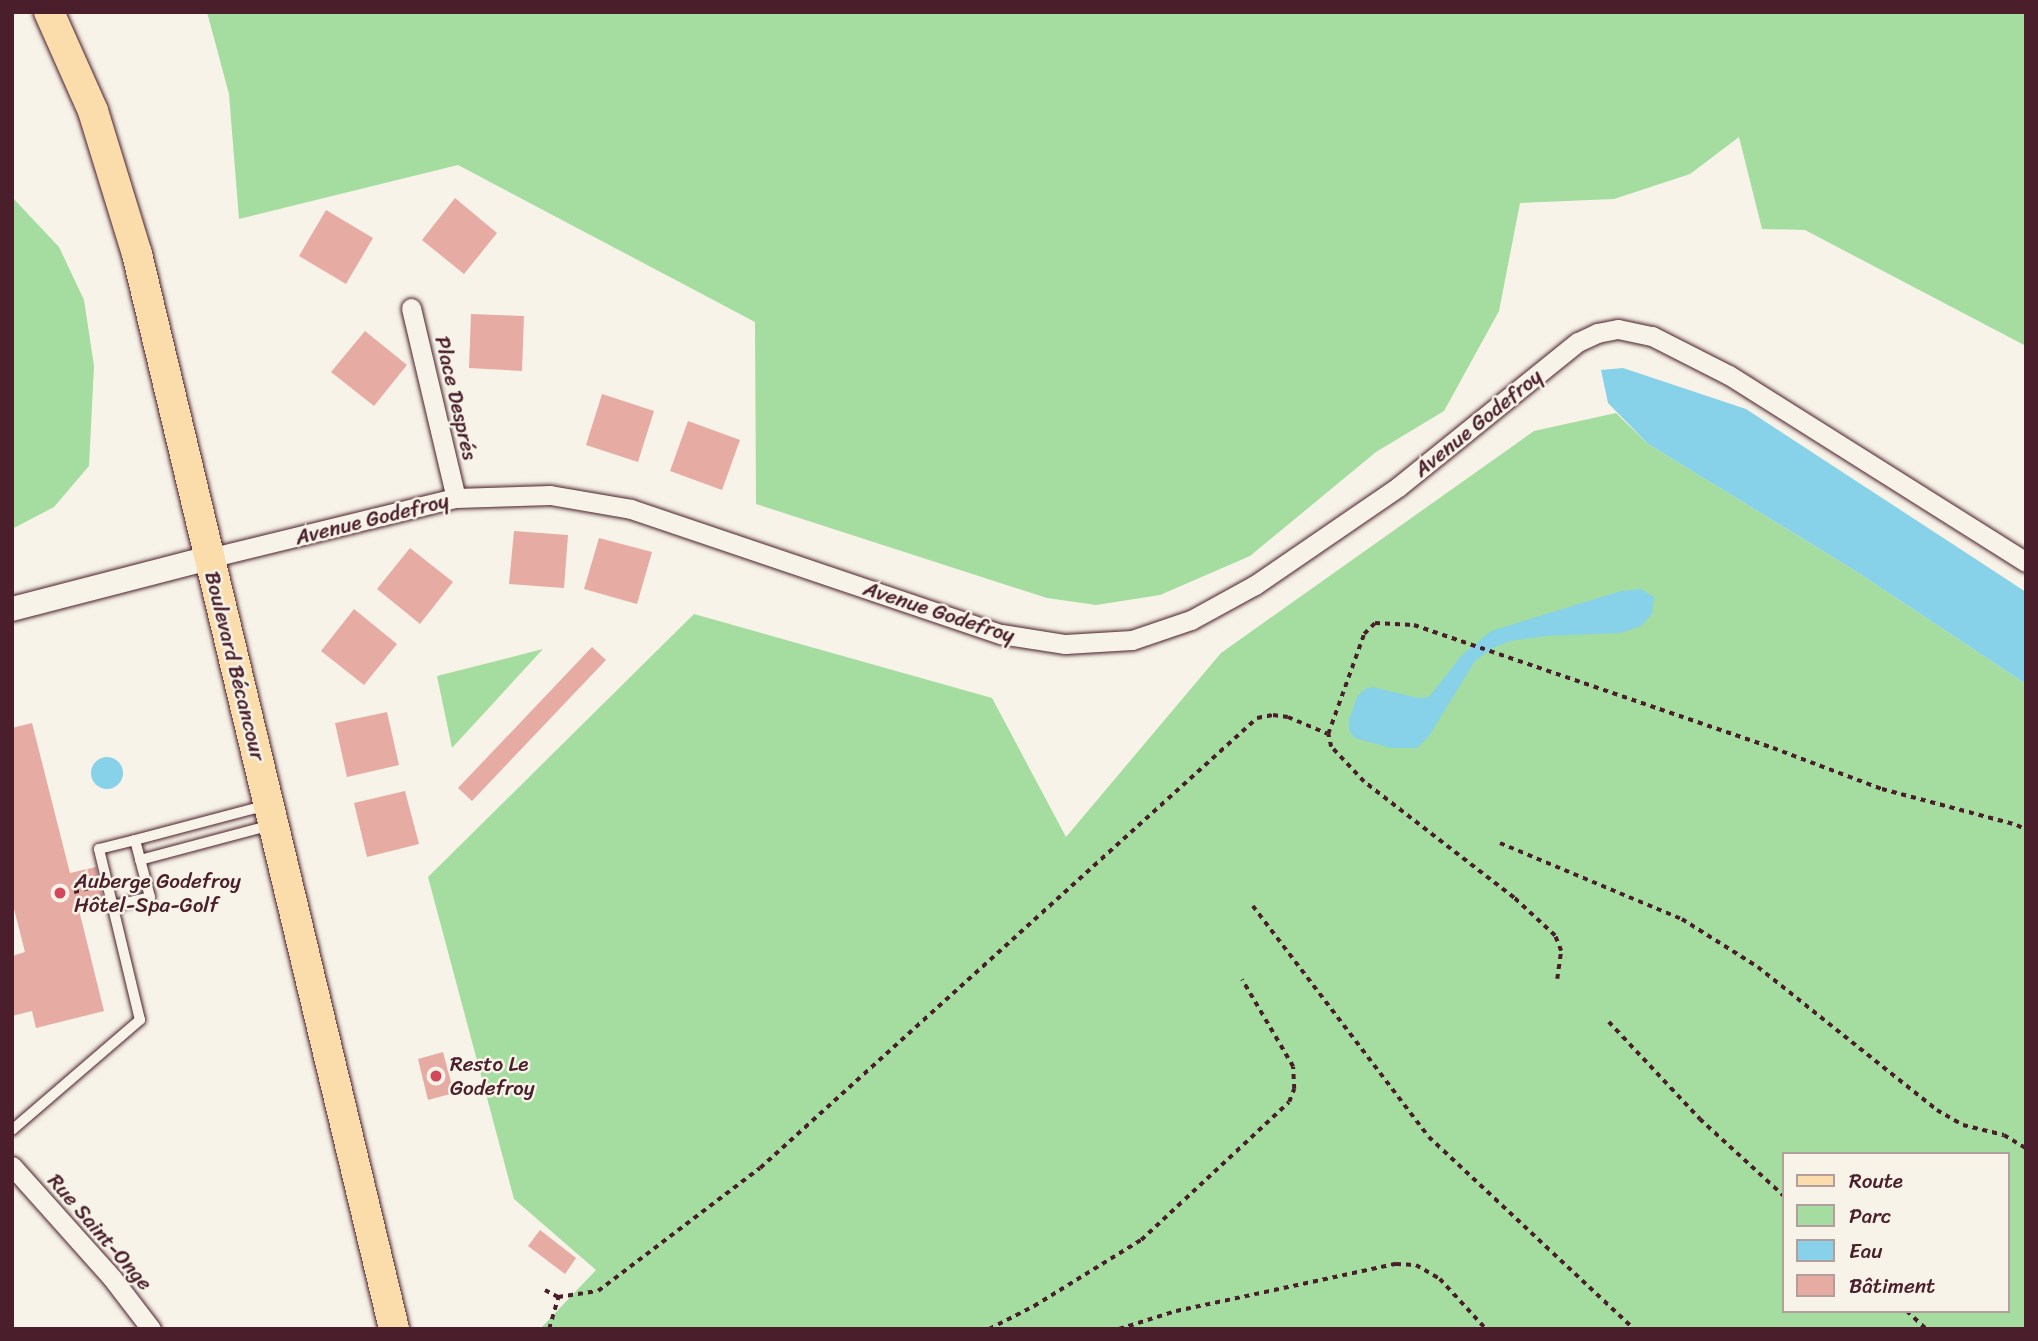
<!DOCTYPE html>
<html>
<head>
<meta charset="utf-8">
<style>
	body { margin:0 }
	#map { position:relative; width:2038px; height:1341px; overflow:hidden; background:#f7f3e8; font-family:Sriracha,sans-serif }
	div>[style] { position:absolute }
	.green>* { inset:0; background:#a5dc9f }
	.water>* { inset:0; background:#87d2e8 }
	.round { border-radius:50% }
	.building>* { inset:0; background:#e6aca4 }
	.path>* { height:3.5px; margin-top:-1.75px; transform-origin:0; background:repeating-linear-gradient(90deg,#4a1f2b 0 5px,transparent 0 10px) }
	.roads { filter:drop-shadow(0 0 2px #4a1f2b) drop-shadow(0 0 2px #4a1f2b) }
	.service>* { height:10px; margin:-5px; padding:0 5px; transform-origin:5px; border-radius:5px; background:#f7f3e8 }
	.minor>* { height:19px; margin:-9.5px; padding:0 9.5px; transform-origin:9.5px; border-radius:9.5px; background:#f7f3e8 }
	.tertiary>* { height:24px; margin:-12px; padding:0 12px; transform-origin:12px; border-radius:12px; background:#f7f3e8 }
	.primary>* { height:30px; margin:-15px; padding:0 15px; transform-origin:15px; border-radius:15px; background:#faddab }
	.dots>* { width:19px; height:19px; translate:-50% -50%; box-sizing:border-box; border:4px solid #f7f3e8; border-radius:50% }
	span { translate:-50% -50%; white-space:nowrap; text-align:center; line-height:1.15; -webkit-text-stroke:5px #f7f3e8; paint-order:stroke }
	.street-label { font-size:21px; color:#4a1f2b }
	.poi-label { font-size:21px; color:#4a1f2b }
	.left { translate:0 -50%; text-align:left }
	.frame { position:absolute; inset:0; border:14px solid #4a1f2b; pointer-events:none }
	.legend { position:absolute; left:1782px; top:1152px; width:228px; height:161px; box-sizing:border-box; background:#f7f3e8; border:2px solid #b29e9c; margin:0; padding:9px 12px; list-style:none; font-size:21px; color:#4a1f2b }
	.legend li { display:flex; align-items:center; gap:14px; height:35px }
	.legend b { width:35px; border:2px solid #b29e9c }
</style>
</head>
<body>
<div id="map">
	<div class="green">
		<i style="clip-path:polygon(207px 12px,2026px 12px,2026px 346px,1805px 230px,1762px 229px,1739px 137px,1690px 174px,1614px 199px,1520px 203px,1499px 311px,1444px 411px,1376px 452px,1250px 556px,1160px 595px,1096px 605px,1047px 598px,756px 504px,755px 322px,458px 165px,239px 219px,229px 94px)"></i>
		<i style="clip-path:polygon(12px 197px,59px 247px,84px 300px,94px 366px,89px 466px,54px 507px,12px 529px)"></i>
		<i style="clip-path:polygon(evenodd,1616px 413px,1648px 444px,1854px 570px,2026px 684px,2026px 1329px,540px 1329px,596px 1270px,514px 1199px,428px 877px,694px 614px,992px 698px,1066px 837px,1221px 653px,1534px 431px,1616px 413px,1784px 1154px,2008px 1154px,2008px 1311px,1784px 1311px,1784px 1154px)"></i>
		<i style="clip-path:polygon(543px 649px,452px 748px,437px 676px)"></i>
	</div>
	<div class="water">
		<i style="clip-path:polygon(1623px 368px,1746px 409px,2026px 592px,2026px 684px,1854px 570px,1648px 444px,1608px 403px,1601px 370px)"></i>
		<i style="clip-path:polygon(1641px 589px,1654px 597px,1652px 614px,1641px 626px,1621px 633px,1547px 636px,1510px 641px,1493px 648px,1475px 661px,1429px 736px,1417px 748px,1391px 748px,1355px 738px,1349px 730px,1349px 719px,1357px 697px,1365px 689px,1373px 687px,1418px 698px,1429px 697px,1462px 655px,1491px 631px,1621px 591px)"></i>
		<i class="round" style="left:91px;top:757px;width:32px;height:32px"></i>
	</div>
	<div class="building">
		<i style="clip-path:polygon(455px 198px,497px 233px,464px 274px,422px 240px)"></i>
		<i style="clip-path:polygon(326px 210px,373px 238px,346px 284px,299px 256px)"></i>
		<i style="clip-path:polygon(471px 314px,524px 316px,522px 371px,469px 368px)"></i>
		<i style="clip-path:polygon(365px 331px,407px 365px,374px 406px,331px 372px)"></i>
		<i style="clip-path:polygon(602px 394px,654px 411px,638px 462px,586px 445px)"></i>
		<i style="clip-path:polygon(688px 421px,740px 440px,722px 490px,670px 471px)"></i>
		<i style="clip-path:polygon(514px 531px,568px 535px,564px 588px,509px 584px)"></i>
		<i style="clip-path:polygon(599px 538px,652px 552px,637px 604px,584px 589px)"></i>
		<i style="clip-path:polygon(410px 548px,453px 582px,420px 624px,377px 589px)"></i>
		<i style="clip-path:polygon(354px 609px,397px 644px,364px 685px,321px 651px)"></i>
		<i style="clip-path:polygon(592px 647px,606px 660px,472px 801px,458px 788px)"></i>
		<i style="clip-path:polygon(387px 712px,399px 765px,347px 777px,335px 723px)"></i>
		<i style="clip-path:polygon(32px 723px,70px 873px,96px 867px,104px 903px,79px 910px,104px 1011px,36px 1028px,32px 1011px,12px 1016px,12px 956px,25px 952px,12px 901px,12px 728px)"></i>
		<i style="clip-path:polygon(405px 791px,419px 844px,367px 857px,354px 803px)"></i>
		<i style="clip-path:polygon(443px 1052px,454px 1093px,428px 1100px,418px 1059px)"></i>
		<i style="clip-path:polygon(540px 1230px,576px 1258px,565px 1274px,528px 1246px)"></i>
	</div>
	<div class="path">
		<i style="left:1500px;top:843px;width:197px;rotate:22.7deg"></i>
		<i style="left:1682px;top:919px;width:90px;rotate:32.3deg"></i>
		<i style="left:1758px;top:967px;width:229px;rotate:38.6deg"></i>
		<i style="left:1937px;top:1110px;width:30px;rotate:30deg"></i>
		<i style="left:1963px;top:1125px;width:42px;rotate:13.7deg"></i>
		<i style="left:2004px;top:1135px;width:26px;rotate:31deg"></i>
		<i style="left:74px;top:892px;width:23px;rotate:-15deg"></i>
		<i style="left:1253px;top:906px;width:290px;rotate:52.7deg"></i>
		<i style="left:1429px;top:1137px;width:281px;rotate:43.1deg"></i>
		<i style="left:1557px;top:979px;width:28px;rotate:-82deg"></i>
		<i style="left:1561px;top:951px;width:16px;rotate:-112deg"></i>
		<i style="left:1555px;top:936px;width:56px;rotate:-137.2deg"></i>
		<i style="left:1514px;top:898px;width:190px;rotate:-142.3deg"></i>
		<i style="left:1364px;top:782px;width:48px;rotate:-133.3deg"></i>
		<i style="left:1331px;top:747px;width:13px;rotate:-103deg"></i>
		<i style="left:1328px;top:734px;width:106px;rotate:-70.2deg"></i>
		<i style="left:1364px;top:634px;width:16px;rotate:-45deg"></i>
		<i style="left:1375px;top:623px;width:39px;rotate:3deg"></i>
		<i style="left:1414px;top:625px;width:379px;rotate:18.9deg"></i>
		<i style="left:1773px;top:748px;width:116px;rotate:20.6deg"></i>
		<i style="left:1882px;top:789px;width:140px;rotate:14.9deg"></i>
		<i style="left:2017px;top:825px;width:10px;rotate:29deg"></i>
		<i style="left:1609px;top:1022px;width:133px;rotate:46.8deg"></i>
		<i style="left:1700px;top:1119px;width:114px;rotate:42.5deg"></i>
		<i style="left:545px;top:1290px;width:15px;rotate:28deg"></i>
		<i style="left:1907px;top:1311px;width:26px;rotate:43deg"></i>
		<i style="left:549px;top:1329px;width:33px;rotate:-74deg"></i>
		<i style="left:558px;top:1297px;width:40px;rotate:-8.5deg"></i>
		<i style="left:598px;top:1291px;width:203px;rotate:-37.2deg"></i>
		<i style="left:760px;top:1168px;width:670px;rotate:-42.16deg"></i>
		<i style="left:1257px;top:718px;width:16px;rotate:-11deg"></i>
		<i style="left:1273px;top:715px;width:15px;rotate:8deg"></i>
		<i style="left:1288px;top:717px;width:43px;rotate:23deg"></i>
		<i style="left:989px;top:1329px;width:51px;rotate:-27.1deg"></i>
		<i style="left:1034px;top:1306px;width:126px;rotate:-31.7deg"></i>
		<i style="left:1141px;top:1240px;width:202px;rotate:-43deg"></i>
		<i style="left:1289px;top:1102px;width:14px;rotate:-69deg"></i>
		<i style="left:1294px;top:1089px;width:22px;rotate:-93deg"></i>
		<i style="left:1293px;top:1067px;width:101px;rotate:-120.4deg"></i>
		<i style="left:1119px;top:1329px;width:60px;rotate:-17.5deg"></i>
		<i style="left:1176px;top:1311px;width:225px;rotate:-12.1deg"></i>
		<i style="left:1396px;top:1264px;width:20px;rotate:3deg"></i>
		<i style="left:1416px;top:1265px;width:28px;rotate:30deg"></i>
		<i style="left:1440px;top:1279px;width:68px;rotate:47.4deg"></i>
	</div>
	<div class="roads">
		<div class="service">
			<i style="left:135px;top:840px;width:133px;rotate:-14.8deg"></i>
			<i style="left:140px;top:860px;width:137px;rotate:-14.9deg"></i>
			<i style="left:12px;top:1130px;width:169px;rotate:-40.7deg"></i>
			<i style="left:140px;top:1020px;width:176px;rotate:-103.5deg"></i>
			<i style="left:99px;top:849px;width:37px;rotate:-14deg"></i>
			<i style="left:135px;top:840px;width:59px;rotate:75.3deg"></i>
			<i style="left:150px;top:897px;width:38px;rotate:166deg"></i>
		</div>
		<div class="minor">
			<i style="left:411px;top:308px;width:195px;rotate:76.7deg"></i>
			<i style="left:209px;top:558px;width:254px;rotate:-13.7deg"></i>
			<i style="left:456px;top:498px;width:94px;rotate:-1.8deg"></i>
			<i style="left:550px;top:495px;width:82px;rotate:9.8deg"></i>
			<i style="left:631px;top:509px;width:391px;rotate:18.7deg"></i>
			<i style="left:1001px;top:634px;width:65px;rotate:8.9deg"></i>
			<i style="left:1065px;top:644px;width:67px;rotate:-3.4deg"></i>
			<i style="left:1132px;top:640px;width:62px;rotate:-18.7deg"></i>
			<i style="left:1191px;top:620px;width:73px;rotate:-28.7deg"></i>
			<i style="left:1255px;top:585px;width:173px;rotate:-34.4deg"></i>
			<i style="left:1398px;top:487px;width:231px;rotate:-38.9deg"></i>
			<i style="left:1578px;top:342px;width:21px;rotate:-25deg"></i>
			<i style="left:1597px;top:333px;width:21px;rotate:-11deg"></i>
			<i style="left:1618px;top:329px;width:35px;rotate:12deg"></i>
			<i style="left:1652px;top:336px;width:86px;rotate:26.9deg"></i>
			<i style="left:1729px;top:375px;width:351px;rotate:32.2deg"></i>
			<i style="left:12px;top:1166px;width:150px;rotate:48.2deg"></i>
			<i style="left:112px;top:1278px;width:64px;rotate:52.6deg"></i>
		</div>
		<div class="tertiary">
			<i style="left:12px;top:609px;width:203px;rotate:-14.5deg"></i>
		</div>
		<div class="primary">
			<i style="left:49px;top:12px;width:108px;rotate:66deg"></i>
			<i style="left:93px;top:111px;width:150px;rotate:72.9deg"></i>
			<i style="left:137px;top:254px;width:1105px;rotate:76.55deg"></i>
		</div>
	</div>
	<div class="dots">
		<i style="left:60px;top:893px;background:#d1495b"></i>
		<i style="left:436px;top:1076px;background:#d1495b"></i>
	</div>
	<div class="street-label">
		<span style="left:456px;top:398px;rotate:77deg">Place Després</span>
		<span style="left:1478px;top:423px;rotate:-39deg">Avenue Godefroy</span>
		<span style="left:372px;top:519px;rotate:-14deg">Avenue Godefroy</span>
		<span style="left:939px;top:612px;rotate:18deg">Avenue Godefroy</span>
		<span style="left:235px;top:666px;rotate:76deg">Boulevard Bécancour</span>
		<span style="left:100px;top:1232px;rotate:49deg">Rue Saint-Onge</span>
	</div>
	<div class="poi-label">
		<span class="left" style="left:74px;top:893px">Auberge Godefroy<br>Hôtel-Spa-Golf</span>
		<span class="left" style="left:450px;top:1076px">Resto Le<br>Godefroy</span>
	</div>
	<div class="frame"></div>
	<ul class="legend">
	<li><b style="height:9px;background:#faddab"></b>Route</li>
	<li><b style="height:19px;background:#a5dc9f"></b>Parc</li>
	<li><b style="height:19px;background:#87d2e8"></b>Eau</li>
	<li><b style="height:19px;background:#e6aca4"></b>Bâtiment</li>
	</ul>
</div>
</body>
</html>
